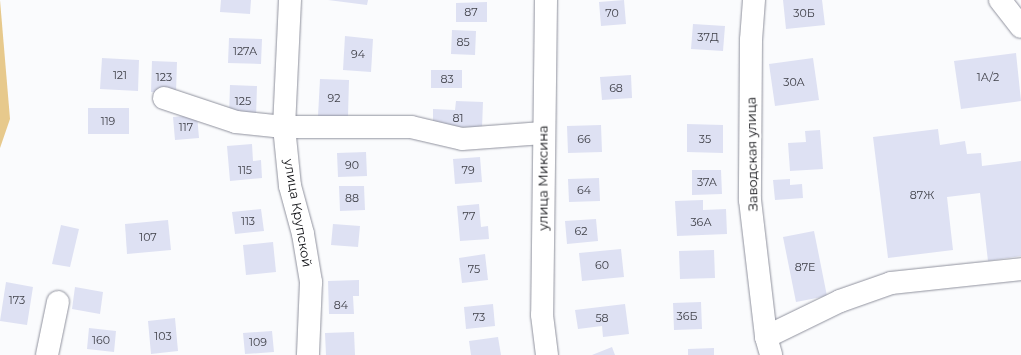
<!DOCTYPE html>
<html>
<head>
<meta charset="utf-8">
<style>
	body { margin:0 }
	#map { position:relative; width:1021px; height:355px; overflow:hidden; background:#fafbfd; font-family:Montserrat,sans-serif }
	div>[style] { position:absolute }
	.green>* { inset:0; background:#e7c98c }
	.building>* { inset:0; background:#dee1f3 }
	.roads { filter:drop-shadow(0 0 1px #90929e) drop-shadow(0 0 1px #90929e) }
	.minor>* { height:22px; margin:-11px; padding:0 11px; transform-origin:11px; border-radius:11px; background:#fff }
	span { translate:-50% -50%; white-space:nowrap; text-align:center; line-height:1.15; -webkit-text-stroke:4px #fff; paint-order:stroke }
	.number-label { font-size:11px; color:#404149 }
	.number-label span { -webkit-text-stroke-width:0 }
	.street-label { font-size:13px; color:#0b0c10 }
</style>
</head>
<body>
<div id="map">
	<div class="green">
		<i style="clip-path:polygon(0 0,10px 119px,0 148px)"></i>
	</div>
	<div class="building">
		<i style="clip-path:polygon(221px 0,251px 0,250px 14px,220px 12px)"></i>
		<i style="clip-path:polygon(328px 0,368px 0,367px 5px)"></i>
		<i style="clip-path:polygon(624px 0,626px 24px,601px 26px,599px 2px)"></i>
		<i style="clip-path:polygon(783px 0,822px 0,825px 25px,786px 29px)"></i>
		<i style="clip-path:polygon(487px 2px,487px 22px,456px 22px,456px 3px)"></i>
		<i style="clip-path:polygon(693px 24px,725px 26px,723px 51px,691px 49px)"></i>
		<i style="clip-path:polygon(452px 30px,476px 31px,475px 55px,451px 54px)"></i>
		<i style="clip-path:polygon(345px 36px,373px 39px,371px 72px,343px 70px)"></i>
		<i style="clip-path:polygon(229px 38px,262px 39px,261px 64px,228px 63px)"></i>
		<i style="clip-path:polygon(1016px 53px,1021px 101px,961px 109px,954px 61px)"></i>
		<i style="clip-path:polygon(102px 58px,139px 60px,138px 91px,100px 89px)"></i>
		<i style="clip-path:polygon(813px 58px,819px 100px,775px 106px,769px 64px)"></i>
		<i style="clip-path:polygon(152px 61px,177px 62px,176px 93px,151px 92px)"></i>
		<i style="clip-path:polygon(431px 70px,462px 70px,462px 88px,431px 88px)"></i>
		<i style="clip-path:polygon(631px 75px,632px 98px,602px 100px,600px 77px)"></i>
		<i style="clip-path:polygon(320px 79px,349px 80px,348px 116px,318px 116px)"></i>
		<i style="clip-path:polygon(230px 85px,257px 86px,256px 117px,229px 116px)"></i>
		<i style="clip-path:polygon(456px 101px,483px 102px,482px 128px,433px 126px,433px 109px,455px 110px)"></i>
		<i style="clip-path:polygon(88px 108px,129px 108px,129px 134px,88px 134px)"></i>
		<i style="clip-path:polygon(197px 115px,199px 138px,175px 140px,173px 117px)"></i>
		<i style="clip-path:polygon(687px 124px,723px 125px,723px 153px,687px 152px)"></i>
		<i style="clip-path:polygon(601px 125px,602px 152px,568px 153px,567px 126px)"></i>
		<i style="clip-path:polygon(938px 129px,940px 145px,965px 141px,967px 154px,981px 153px,982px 166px,1021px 161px,1021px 256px,988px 261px,980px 193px,947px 197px,953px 250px,888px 258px,873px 137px)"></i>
		<i style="clip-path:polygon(820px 130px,823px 169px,790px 171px,788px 143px,806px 142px,805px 131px)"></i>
		<i style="clip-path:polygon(252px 144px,253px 161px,261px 160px,262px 178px,230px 181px,227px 146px)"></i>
		<i style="clip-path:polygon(366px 152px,367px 176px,338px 177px,337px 153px)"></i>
		<i style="clip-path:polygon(480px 157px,482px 182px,455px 184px,453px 159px)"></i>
		<i style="clip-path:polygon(692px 170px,721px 170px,722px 194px,692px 195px)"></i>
		<i style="clip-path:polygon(599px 178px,600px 201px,569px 202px,568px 179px)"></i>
		<i style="clip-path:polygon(790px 179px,790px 185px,802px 184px,803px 198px,775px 200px,773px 180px)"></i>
		<i style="clip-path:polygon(339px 186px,364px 186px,365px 210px,340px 211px)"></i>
		<i style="clip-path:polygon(703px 200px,703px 210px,726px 209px,727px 234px,677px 236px,675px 201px)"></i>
		<i style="clip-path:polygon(479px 204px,481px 227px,488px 226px,489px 239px,460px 241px,457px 206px)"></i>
		<i style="clip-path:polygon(261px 209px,264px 231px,235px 234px,232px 212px)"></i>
		<i style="clip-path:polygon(596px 219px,598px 241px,567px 244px,565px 221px)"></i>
		<i style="clip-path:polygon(168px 220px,171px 250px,127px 254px,125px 224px)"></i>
		<i style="clip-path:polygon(333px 224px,360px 226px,358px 247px,331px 245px)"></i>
		<i style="clip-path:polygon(61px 225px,79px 229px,70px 267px,52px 264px)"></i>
		<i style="clip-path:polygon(814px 231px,827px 296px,796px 302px,783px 237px)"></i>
		<i style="clip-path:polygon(273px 242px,276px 272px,246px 275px,243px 245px)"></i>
		<i style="clip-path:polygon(621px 249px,624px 277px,582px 281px,579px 253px)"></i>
		<i style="clip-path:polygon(714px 250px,715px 278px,680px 279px,679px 251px)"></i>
		<i style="clip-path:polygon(485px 254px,488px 280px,462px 283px,459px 258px)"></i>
		<i style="clip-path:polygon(359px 280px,359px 296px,353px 296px,354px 314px,329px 314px,328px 281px)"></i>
		<i style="clip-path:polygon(6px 282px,33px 287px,27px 325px,0 321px)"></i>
		<i style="clip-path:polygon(75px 287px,103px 292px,100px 314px,72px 309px)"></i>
		<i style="clip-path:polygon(701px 302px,702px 329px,674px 330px,673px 303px)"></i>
		<i style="clip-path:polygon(493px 304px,495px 326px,466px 329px,464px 307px)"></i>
		<i style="clip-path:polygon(625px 304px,629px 334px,603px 337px,602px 326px,578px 329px,575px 310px)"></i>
		<i style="clip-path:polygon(175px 318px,178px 351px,151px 354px,148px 321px)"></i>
		<i style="clip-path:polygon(89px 328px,116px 331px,114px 352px,87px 349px)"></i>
		<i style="clip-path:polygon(272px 331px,274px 352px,245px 354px,243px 333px)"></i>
		<i style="clip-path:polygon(354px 332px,355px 355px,326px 355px,325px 333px)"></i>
		<i style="clip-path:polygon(498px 337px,501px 355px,471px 355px,469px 341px)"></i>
		<i style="clip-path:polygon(612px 347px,615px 355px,592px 355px)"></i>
		<i style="clip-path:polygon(714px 348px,714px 355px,688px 355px,688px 349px)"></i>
	</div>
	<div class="roads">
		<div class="minor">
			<i style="left:290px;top:0;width:127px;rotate:92.7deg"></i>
			<i style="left:284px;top:127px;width:59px;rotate:84.2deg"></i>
			<i style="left:290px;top:186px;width:50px;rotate:74.8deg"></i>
			<i style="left:303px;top:234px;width:49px;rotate:80.5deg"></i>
			<i style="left:311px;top:282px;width:73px;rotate:92.4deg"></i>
			<i style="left:546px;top:0;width:315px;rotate:90.7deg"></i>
			<i style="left:542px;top:315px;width:40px;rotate:82.9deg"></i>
			<i style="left:754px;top:0;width:40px;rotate:94.3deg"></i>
			<i style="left:751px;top:40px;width:160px;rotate:90.4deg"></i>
			<i style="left:750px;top:200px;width:138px;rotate:83.3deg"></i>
			<i style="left:766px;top:337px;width:19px;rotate:74deg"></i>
			<i style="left:1000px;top:0;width:34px;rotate:52deg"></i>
			<i style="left:164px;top:98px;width:76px;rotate:18.4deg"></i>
			<i style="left:236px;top:122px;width:48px;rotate:5.9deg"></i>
			<i style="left:284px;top:127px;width:127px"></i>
			<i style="left:411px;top:127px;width:52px;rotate:13.2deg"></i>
			<i style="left:462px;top:139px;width:81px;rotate:-4.2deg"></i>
			<i style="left:766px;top:337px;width:82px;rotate:-25.9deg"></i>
			<i style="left:840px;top:301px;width:54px;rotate:-19.4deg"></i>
			<i style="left:891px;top:283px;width:131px;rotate:-6.1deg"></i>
			<i style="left:47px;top:355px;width:54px;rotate:-78.3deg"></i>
		</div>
	</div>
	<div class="number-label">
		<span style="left:471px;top:12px">87</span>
		<span style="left:612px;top:13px">70</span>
		<span style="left:804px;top:13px">30Б</span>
		<span style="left:708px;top:37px">37Д</span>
		<span style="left:463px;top:42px">85</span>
		<span style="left:245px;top:51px">127А</span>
		<span style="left:358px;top:54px">94</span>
		<span style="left:120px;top:75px">121</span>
		<span style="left:164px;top:77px">123</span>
		<span style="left:988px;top:77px">1А/2</span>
		<span style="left:447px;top:79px">83</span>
		<span style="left:794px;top:82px">30А</span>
		<span style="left:616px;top:88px">68</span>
		<span style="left:334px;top:98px">92</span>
		<span style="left:243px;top:101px">125</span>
		<span style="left:458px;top:118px">81</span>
		<span style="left:108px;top:121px">119</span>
		<span style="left:186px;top:127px">117</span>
		<span style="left:584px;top:139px">66</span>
		<span style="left:705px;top:139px">35</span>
		<span style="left:352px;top:165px">90</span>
		<span style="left:245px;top:170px">115</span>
		<span style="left:468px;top:170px">79</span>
		<span style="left:707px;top:182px">37А</span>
		<span style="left:584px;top:190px">64</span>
		<span style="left:922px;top:195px">87Ж</span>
		<span style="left:352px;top:198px">88</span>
		<span style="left:469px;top:216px">77</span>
		<span style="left:248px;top:221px">113</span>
		<span style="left:701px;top:222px">36А</span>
		<span style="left:581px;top:231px">62</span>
		<span style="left:148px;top:237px">107</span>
		<span style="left:602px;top:265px">60</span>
		<span style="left:805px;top:267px">87Е</span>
		<span style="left:474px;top:269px">75</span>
		<span style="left:17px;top:300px">173</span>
		<span style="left:341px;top:305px">84</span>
		<span style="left:687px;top:316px">36Б</span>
		<span style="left:479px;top:317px">73</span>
		<span style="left:602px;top:318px">58</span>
		<span style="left:163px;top:336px">103</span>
		<span style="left:101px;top:340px">160</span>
		<span style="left:258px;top:342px">109</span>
	</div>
	<div class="street-label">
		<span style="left:752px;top:154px;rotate:-91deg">Заводская улица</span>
		<span style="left:543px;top:178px;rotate:-90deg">улица Миксина</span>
		<span style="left:298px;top:213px;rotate:80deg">улица Крупской</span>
	</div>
</div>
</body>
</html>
